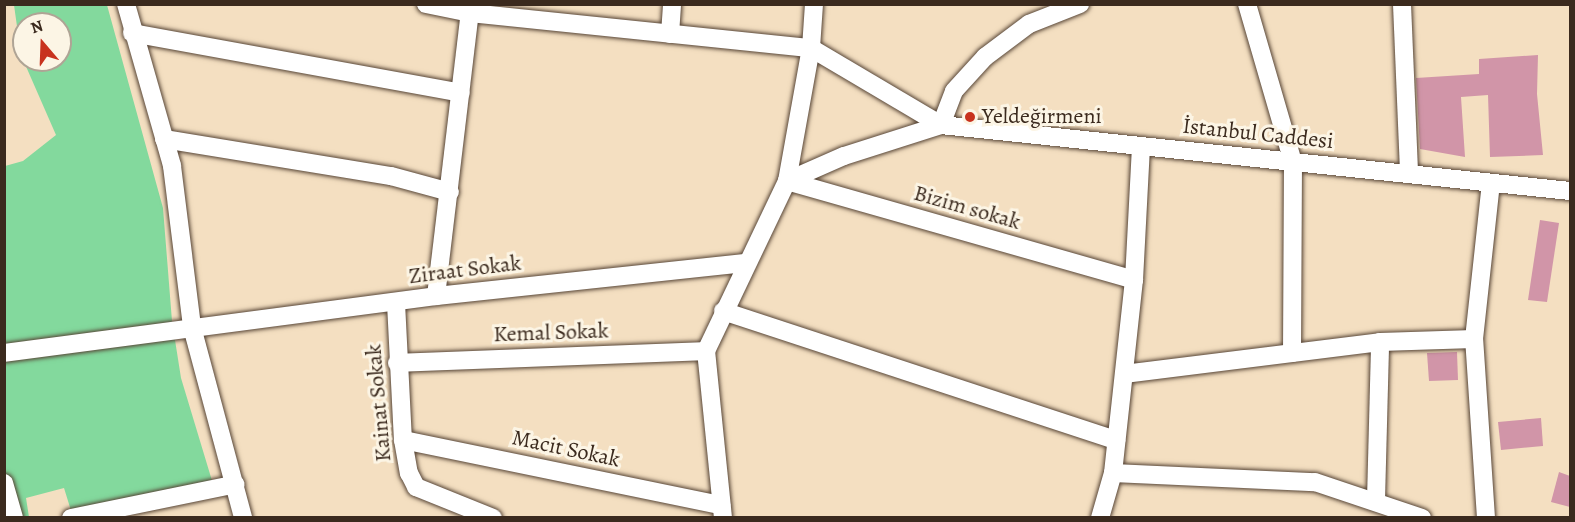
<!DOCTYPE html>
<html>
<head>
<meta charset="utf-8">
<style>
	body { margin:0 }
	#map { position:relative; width:1575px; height:522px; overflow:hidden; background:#f4dfc1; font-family:Alegreya,serif }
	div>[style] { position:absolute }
	.green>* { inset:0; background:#83d99d }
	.building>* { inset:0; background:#d195a8 }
	.roads { filter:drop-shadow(0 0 2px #574536) drop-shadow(0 0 2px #574536) }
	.minor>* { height:18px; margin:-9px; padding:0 9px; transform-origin:9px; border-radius:9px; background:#fff }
	.dots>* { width:16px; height:16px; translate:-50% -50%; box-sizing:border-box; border:3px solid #fcf5e5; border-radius:50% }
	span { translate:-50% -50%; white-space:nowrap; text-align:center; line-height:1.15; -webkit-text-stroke:6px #fcf5e5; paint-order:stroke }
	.poi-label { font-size:22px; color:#3b2a1e }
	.left { translate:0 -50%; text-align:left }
	.street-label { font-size:22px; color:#3b2a1e }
	.frame { position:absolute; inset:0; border:6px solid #3b2a1e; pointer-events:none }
	.north { position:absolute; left:12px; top:12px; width:60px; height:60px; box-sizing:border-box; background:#fcf5e5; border:2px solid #afa495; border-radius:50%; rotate:341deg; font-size:16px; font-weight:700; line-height:24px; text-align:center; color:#3b2a1e }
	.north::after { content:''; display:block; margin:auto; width:21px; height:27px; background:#c8321e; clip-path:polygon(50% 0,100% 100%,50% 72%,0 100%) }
</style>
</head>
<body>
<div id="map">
	<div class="green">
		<i style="clip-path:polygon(evenodd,14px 5px,107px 5px,163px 208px,172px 321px,181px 378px,213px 484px,73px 517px,64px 488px,26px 498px,29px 517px,5px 518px,5px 166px,23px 161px,56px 135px,21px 55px,14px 5px,24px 24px,60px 24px,60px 60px,24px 60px,24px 24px)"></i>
	</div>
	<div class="building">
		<i style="clip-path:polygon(1538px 55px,1537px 94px,1543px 155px,1490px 157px,1488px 95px,1461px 97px,1465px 157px,1420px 149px,1416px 78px,1479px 74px,1479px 59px)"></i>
		<i style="clip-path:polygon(1540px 220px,1559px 223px,1547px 302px,1528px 300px)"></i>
		<i style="clip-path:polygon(1457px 352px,1458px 380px,1429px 381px,1427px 353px)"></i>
		<i style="clip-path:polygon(1541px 418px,1543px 446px,1501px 450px,1498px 422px)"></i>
		<i style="clip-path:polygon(1559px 472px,1570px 476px,1570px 507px,1551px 502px)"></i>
	</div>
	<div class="roads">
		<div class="minor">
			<i style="left:126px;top:4px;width:168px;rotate:74.1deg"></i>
			<i style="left:172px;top:166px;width:162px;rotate:82.9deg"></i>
			<i style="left:192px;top:327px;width:198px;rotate:75deg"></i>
			<i style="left:426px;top:4px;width:45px;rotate:11.6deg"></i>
			<i style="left:470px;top:13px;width:343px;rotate:5.9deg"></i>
			<i style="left:811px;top:48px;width:151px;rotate:30.6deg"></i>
			<i style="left:941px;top:125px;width:632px;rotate:5.99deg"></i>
			<i style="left:1247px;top:4px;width:165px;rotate:73.8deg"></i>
			<i style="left:1293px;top:162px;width:191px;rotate:90.3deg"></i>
			<i style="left:1402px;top:4px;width:170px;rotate:87.6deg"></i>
			<i style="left:132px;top:33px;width:334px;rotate:10.3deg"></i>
			<i style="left:670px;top:34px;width:30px;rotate:-86deg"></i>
			<i style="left:941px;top:125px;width:36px;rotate:-69deg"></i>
			<i style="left:954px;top:91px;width:46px;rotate:-47.6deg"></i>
			<i style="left:985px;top:57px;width:55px;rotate:-36.9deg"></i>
			<i style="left:1029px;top:24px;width:55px;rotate:-21.4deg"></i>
			<i style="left:164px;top:139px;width:230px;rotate:9.3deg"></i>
			<i style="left:391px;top:176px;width:61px;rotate:15.2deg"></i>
			<i style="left:787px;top:181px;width:361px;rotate:15.9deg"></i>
			<i style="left:787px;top:181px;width:62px;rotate:-23.7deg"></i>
			<i style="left:844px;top:156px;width:102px;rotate:-17.7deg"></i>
			<i style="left:436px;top:296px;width:294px;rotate:-83.2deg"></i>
			<i style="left:396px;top:303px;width:137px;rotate:87.1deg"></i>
			<i style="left:403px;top:440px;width:34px;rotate:80deg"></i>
			<i style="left:409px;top:473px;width:16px;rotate:63deg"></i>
			<i style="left:416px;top:487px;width:83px;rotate:21.9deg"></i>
			<i style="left:723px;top:311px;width:414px;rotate:18.2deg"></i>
			<i style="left:4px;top:353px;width:436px;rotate:-7.5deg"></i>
			<i style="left:436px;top:296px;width:311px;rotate:-6.1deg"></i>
			<i style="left:397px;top:363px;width:309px;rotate:-2.2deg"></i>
			<i style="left:1124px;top:374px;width:258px;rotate:-7.1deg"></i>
			<i style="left:1380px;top:342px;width:94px;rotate:-1.8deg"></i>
			<i style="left:403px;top:440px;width:325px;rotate:11.6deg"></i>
			<i style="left:1113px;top:473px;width:202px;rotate:2.6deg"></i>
			<i style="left:1315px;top:482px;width:113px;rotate:18.6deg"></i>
			<i style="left:4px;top:483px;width:36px;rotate:74deg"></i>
			<i style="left:1376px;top:500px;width:158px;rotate:-88.5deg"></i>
			<i style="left:71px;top:518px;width:168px;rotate:-11.6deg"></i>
			<i style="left:723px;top:518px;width:168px;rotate:-95.8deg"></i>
			<i style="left:706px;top:351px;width:188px;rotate:-64.5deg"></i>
			<i style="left:787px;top:181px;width:135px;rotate:-79.8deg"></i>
			<i style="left:811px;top:48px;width:44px;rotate:-86.1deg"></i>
			<i style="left:1100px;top:518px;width:47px;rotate:-73.9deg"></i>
			<i style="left:1113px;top:473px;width:194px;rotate:-83.8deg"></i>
			<i style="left:1134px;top:280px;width:134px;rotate:-87deg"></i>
			<i style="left:1486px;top:518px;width:179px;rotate:-93.8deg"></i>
			<i style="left:1474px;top:339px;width:157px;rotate:-83.8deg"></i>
		</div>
	</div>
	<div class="dots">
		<i style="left:970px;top:117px;background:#c8321e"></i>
	</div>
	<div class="poi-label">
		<span class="left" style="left:982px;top:117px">Yeldeğirmeni</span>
	</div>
	<div class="street-label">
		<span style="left:1258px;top:134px;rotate:6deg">İstanbul Caddesi</span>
		<span style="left:967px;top:208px;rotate:16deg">Bizim sokak</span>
		<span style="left:465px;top:270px;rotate:-7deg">Ziraat Sokak</span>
		<span style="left:551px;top:333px;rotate:-2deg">Kemal Sokak</span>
		<span style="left:379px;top:403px;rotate:-95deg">Kainat Sokak</span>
		<span style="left:566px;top:449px;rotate:12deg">Macit Sokak</span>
	</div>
	<div class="frame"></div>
	<div class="north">N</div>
</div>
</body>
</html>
